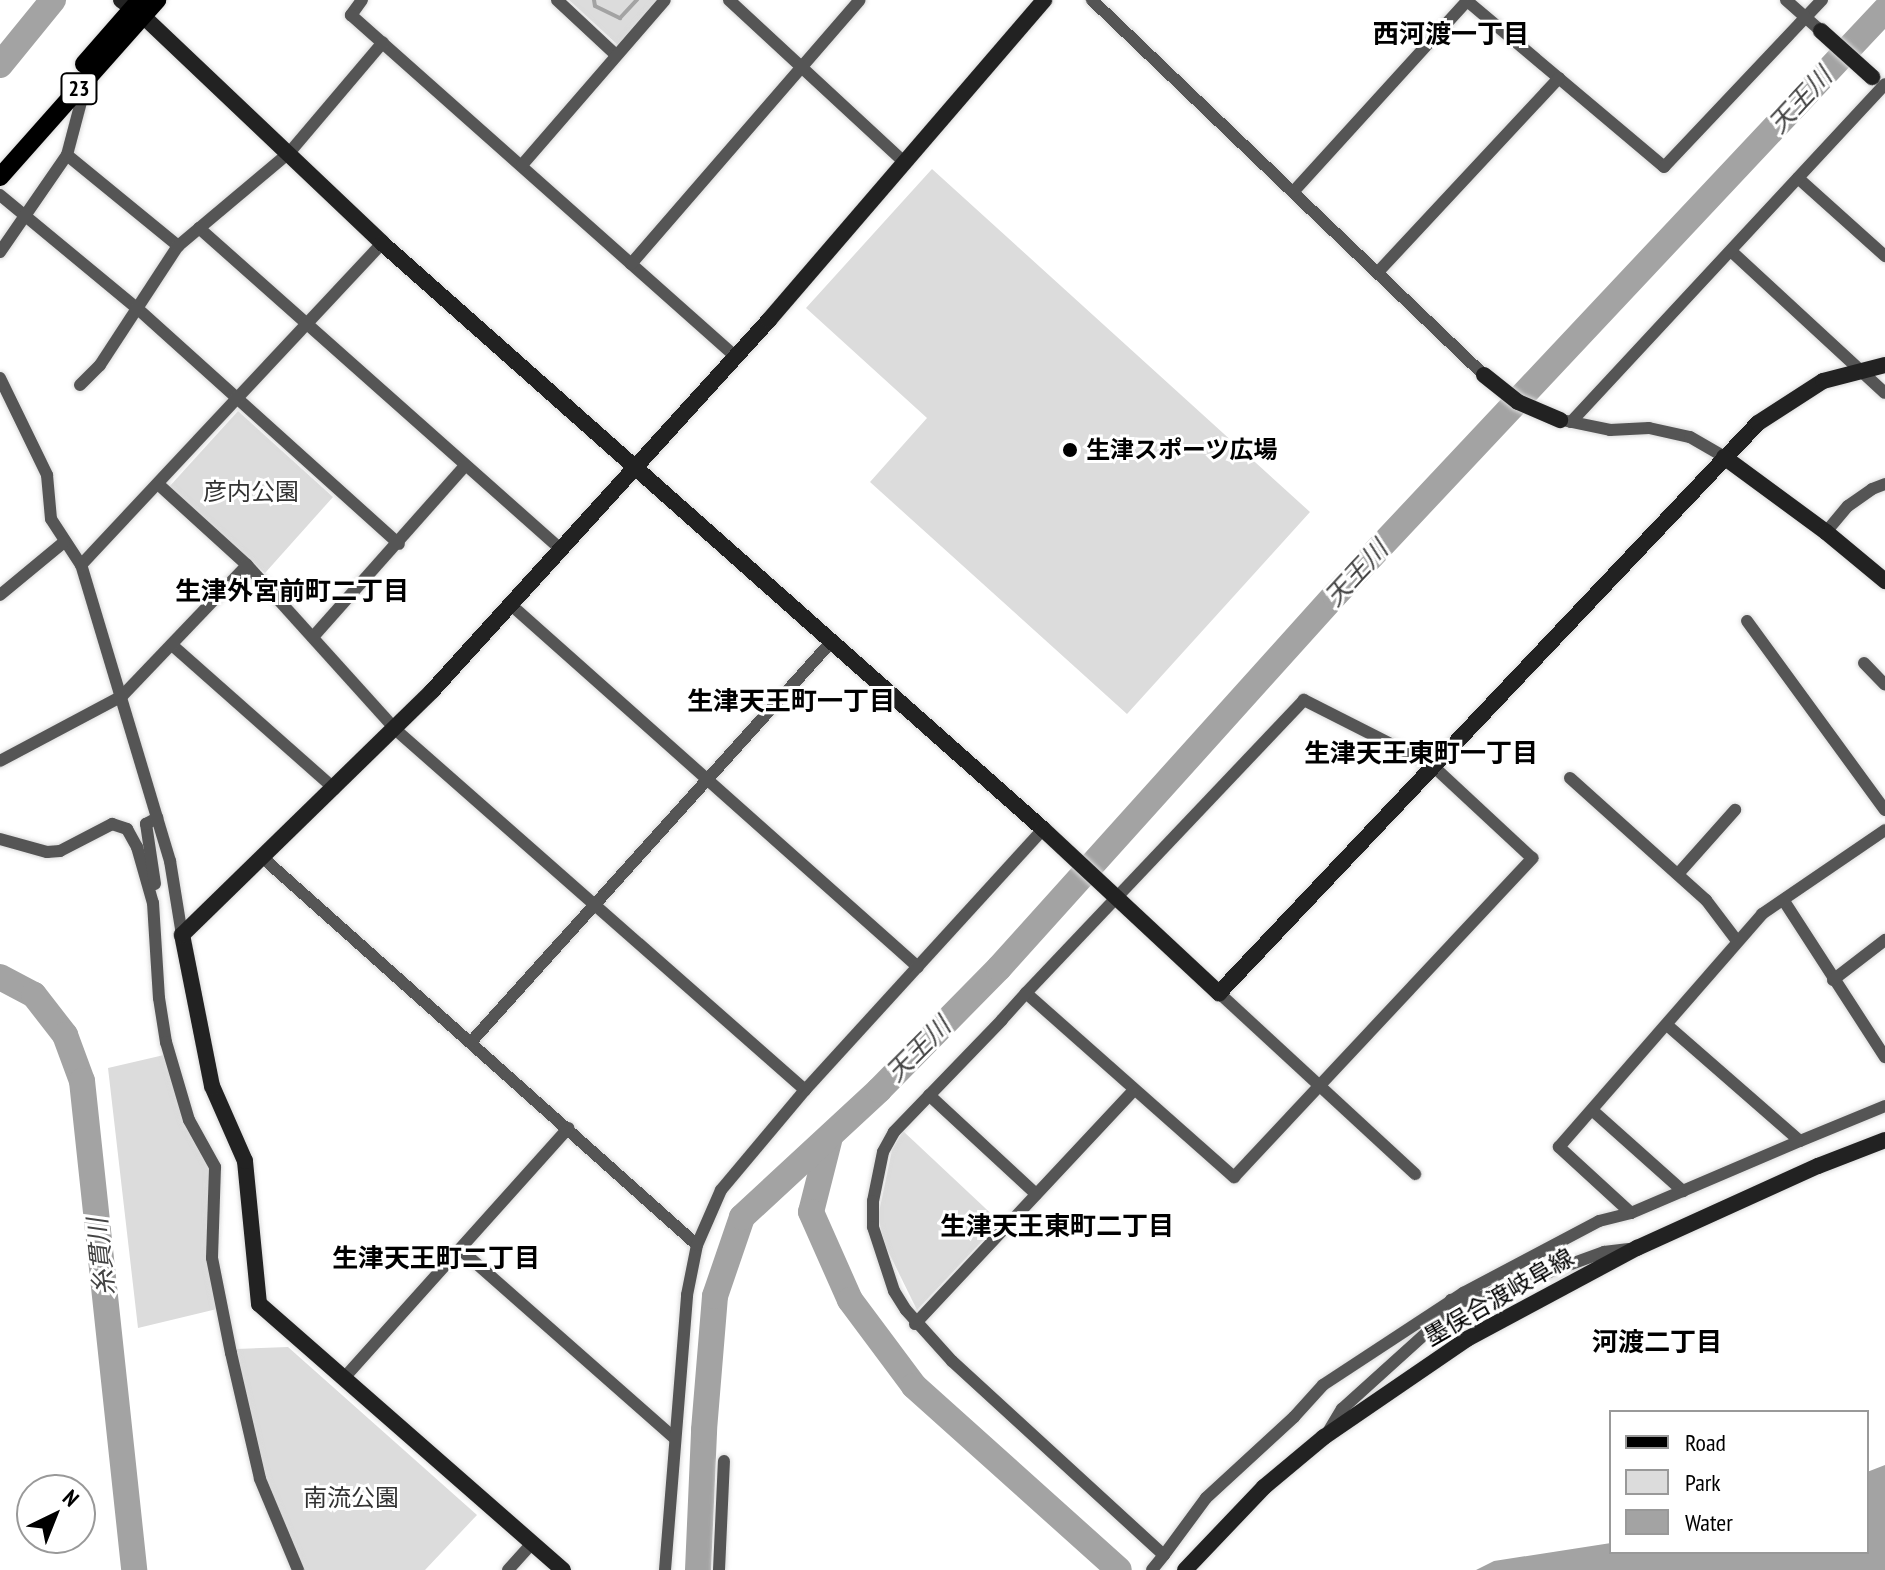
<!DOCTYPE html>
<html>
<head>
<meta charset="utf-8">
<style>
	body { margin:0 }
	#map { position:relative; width:1885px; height:1570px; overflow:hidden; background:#fff; font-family:"PT Sans Narrow","Noto Sans JP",sans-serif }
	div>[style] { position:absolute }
	.green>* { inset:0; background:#dcdcdc }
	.water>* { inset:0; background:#a3a3a3 }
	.stream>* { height:4px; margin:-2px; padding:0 2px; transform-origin:2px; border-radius:2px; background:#a3a3a3 }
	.river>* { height:26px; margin:-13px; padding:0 13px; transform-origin:13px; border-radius:13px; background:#a3a3a3 }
	.roads { filter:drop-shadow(0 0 2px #dbdbdb) drop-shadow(0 0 2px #dbdbdb) }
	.street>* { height:12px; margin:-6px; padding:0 6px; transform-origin:6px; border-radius:6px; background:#555 }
	.secondary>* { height:16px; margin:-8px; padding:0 8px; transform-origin:8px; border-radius:8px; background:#222 }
	.primary>* { height:18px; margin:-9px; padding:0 9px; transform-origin:9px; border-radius:9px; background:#000 }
	.dots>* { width:22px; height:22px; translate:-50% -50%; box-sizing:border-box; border:4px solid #fff; border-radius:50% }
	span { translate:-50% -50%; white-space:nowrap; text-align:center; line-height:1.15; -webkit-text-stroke:6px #fff; paint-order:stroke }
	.shield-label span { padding:2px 6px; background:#fff; border:2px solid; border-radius:6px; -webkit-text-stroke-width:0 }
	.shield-label { font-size:22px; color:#000; font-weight:700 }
	.poi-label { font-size:24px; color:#000; font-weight:700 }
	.left { translate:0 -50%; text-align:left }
	.park-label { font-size:24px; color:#333 }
	.street-label { font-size:24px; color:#000 }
	.neighbourhood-label { font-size:26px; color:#000; font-weight:700 }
	.water-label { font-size:26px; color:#444; font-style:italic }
	.legend { position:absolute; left:1609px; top:1410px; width:260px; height:144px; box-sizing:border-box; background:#fff; border:2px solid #999; margin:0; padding:10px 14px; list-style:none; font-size:24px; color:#000 }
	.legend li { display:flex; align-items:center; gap:16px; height:40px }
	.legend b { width:40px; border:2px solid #999 }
	.north { position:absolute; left:16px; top:1474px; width:80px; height:80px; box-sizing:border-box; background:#fff; border:2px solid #999; border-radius:50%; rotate:43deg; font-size:22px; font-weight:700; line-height:32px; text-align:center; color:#000 }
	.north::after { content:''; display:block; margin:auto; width:28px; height:36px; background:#000; clip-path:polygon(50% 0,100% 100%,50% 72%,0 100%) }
</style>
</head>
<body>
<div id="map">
	<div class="green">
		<i style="clip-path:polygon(569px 0,660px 0,620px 47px)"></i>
		<i style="clip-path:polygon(932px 169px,1310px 512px,1127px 714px,870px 482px,927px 418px,806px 308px)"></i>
		<i style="clip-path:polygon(238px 411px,333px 497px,265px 573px,169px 487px)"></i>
		<i style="clip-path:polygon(164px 1055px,184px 1121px,208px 1161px,208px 1263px,217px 1309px,138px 1328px,108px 1068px)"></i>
		<i style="clip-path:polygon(903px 1131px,1000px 1222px,917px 1310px,885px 1245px,878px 1217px,892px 1150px)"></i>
		<i style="clip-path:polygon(288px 1347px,477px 1515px,425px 1570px,304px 1570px,275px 1508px,254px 1439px,236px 1349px)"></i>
	</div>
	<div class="water">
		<i style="clip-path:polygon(1885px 1465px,1885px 1570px,1476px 1570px,1494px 1561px,1611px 1543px,1611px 1552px,1867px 1552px,1867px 1472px)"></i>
	</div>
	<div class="stream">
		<i style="left:594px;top:0;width:6px;rotate:81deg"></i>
		<i style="left:595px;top:6px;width:28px;rotate:26deg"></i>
		<i style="left:620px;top:18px;width:25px;rotate:-47deg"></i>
	</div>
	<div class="river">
		<i style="left:0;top:65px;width:84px;rotate:-50.8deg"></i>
		<i style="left:0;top:977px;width:38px;rotate:28deg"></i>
		<i style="left:34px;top:995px;width:51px;rotate:52.2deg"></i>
		<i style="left:65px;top:1035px;width:49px;rotate:69.7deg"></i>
		<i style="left:82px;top:1081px;width:492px;rotate:83.9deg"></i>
		<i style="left:830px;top:1137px;width:77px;rotate:104.2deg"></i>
		<i style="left:811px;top:1212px;width:96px;rotate:66.1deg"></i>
		<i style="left:850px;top:1300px;width:107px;rotate:53.3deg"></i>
		<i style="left:914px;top:1386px;width:275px;rotate:41.9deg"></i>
		<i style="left:698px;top:1570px;width:140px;rotate:-87.5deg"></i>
		<i style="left:704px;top:1430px;width:134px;rotate:-85.3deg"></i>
		<i style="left:715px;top:1296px;width:83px;rotate:-71.1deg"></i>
		<i style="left:742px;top:1217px;width:187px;rotate:-42.8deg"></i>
		<i style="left:879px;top:1090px;width:171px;rotate:-45.5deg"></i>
		<i style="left:999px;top:968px;width:502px;rotate:-47.99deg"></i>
		<i style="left:1335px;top:595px;width:803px;rotate:-46.77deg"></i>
	</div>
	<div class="roads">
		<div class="street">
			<i style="left:362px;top:0;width:19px;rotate:126deg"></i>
			<i style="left:351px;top:15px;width:515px;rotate:41.62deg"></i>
			<i style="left:557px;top:0;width:79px;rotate:43deg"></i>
			<i style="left:729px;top:0;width:238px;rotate:42.8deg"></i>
			<i style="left:1092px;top:0;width:542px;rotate:43.73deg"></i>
			<i style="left:1466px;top:0;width:259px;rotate:40.1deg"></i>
			<i style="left:1664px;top:167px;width:230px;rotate:-46.6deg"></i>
			<i style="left:1786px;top:0;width:47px;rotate:41.5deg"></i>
			<i style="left:67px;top:155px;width:144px;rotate:39.3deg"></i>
			<i style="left:522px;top:165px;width:218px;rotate:-49.1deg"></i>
			<i style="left:1798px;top:178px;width:117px;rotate:41.9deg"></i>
			<i style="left:1294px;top:191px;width:258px;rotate:-47.7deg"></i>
			<i style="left:0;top:195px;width:179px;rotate:39.6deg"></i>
			<i style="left:138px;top:309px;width:351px;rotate:42deg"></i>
			<i style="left:199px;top:228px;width:483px;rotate:41.6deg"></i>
			<i style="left:1731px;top:251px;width:209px;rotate:42.7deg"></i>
			<i style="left:0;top:252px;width:118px;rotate:-55.4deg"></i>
			<i style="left:67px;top:155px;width:74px;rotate:-75.2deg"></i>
			<i style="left:631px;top:264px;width:349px;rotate:-49.1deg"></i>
			<i style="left:1379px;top:271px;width:264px;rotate:-47deg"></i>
			<i style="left:0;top:378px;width:108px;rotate:64.1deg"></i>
			<i style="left:47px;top:475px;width:44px;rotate:84.8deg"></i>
			<i style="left:51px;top:519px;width:55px;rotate:56.9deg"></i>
			<i style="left:80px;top:385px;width:28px;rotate:-45deg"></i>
			<i style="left:100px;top:365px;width:142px;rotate:-56.8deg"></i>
			<i style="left:178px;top:246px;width:145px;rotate:-40deg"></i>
			<i style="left:289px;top:153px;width:145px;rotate:-49.7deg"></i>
			<i style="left:1567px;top:421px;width:44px;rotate:11.8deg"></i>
			<i style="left:1610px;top:430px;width:39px;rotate:-3deg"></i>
			<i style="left:1649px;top:428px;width:42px;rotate:12.4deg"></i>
			<i style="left:1690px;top:437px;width:39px;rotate:30deg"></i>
			<i style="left:1571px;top:422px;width:461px;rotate:-47.1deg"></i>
			<i style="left:158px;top:484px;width:120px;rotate:42.3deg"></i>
			<i style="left:247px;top:565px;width:222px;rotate:47.9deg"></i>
			<i style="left:396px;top:730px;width:545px;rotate:41.35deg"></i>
			<i style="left:1826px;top:532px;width:34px;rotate:-50deg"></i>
			<i style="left:1848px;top:506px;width:29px;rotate:-35deg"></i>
			<i style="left:1872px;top:489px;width:14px;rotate:-21deg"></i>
			<i style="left:0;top:595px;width:83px;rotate:-39.6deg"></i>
			<i style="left:510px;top:604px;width:546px;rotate:41.66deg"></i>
			<i style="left:1747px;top:621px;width:234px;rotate:53.9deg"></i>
			<i style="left:313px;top:637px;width:229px;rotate:-48.4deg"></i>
			<i style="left:172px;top:645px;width:217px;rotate:41.5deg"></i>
			<i style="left:1864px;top:663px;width:30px;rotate:46deg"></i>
			<i style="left:0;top:761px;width:138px;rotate:-28deg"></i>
			<i style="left:122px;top:696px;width:181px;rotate:-46.3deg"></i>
			<i style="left:1570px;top:778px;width:183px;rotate:41.9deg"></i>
			<i style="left:1706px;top:900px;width:51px;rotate:52.9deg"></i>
			<i style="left:0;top:839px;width:49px;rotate:15.5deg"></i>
			<i style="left:47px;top:852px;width:13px;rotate:-4deg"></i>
			<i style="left:60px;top:851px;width:59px;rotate:-27.4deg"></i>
			<i style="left:112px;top:824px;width:16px;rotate:18deg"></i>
			<i style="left:127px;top:829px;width:21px;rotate:61deg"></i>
			<i style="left:137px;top:847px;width:58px;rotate:74.1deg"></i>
			<i style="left:153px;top:903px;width:95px;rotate:86.4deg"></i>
			<i style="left:159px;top:998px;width:45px;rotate:81deg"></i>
			<i style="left:166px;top:1042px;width:81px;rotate:73.6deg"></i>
			<i style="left:189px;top:1120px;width:54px;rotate:61deg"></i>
			<i style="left:215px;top:1167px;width:91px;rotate:91.9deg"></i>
			<i style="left:212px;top:1258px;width:97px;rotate:78.7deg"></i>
			<i style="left:231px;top:1353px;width:129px;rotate:77deg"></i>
			<i style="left:260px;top:1479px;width:99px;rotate:67.3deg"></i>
			<i style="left:263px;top:858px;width:581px;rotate:41.72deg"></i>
			<i style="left:1678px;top:874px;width:86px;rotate:-48.3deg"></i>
			<i style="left:155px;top:884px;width:61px;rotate:-98.5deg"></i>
			<i style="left:146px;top:824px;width:13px;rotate:-29deg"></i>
			<i style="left:1784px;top:901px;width:186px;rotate:57.1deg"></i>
			<i style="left:182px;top:935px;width:75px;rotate:-99.2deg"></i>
			<i style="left:170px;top:861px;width:309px;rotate:-106.7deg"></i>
			<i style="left:81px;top:565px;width:441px;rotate:-46.9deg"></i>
			<i style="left:1833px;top:980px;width:66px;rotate:-37.6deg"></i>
			<i style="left:1026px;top:993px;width:278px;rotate:41.5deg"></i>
			<i style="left:1234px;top:1177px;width:437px;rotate:-46.9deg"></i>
			<i style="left:1532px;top:858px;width:137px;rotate:-137.1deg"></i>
			<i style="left:1432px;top:765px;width:144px;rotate:-153.1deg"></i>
			<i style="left:1304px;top:700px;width:404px;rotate:133.5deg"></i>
			<i style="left:1026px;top:993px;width:36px;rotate:132deg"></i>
			<i style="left:1002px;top:1020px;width:156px;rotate:134deg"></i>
			<i style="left:894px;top:1132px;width:23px;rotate:119deg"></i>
			<i style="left:883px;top:1152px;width:50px;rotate:101.5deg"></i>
			<i style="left:873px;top:1201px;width:26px;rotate:90deg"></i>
			<i style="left:873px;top:1227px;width:67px;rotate:71.8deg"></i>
			<i style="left:894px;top:1291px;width:22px;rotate:58deg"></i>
			<i style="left:906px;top:1310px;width:69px;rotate:48deg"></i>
			<i style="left:952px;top:1361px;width:287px;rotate:42.5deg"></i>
			<i style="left:1164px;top:1555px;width:19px;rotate:129deg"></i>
			<i style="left:1219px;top:993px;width:267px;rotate:42.7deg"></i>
			<i style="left:1667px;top:1025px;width:176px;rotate:41.1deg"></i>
			<i style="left:1800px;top:1141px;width:92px;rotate:-22.4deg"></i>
			<i style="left:471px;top:1042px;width:540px;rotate:-48deg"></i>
			<i style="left:929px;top:1095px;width:146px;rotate:42.8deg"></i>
			<i style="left:1592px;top:1110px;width:122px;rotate:41.7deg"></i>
			<i style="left:1631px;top:1213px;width:184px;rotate:-23.1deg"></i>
			<i style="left:461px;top:1250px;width:284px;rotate:41.4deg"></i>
			<i style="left:915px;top:1324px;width:320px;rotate:-46.9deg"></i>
			<i style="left:344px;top:1378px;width:336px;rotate:-48.1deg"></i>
			<i style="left:1328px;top:1432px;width:27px;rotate:-59deg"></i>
			<i style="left:1342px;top:1409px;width:140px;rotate:-42.1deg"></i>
			<i style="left:1446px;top:1315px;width:16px;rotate:-72deg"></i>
			<i style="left:1451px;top:1300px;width:19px;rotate:3deg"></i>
			<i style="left:1470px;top:1301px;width:143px;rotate:-20.1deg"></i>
			<i style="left:1604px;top:1252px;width:25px;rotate:-7deg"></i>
			<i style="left:1164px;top:1555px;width:71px;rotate:-53.6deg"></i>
			<i style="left:1206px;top:1498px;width:120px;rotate:-42.6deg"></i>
			<i style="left:1294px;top:1417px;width:43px;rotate:-47.8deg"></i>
			<i style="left:1323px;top:1385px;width:168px;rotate:-33.3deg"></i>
			<i style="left:1463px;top:1293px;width:154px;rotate:-27.9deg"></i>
			<i style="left:1599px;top:1221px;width:33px;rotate:-14deg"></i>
			<i style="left:1631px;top:1213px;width:98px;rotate:-137.5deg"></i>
			<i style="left:1559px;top:1147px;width:309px;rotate:-48.9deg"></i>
			<i style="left:1762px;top:914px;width:149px;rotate:-34.3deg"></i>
			<i style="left:508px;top:1570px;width:36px;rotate:-48deg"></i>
			<i style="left:665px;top:1570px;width:276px;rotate:-85.4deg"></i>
			<i style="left:687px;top:1295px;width:51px;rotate:-78.7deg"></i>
			<i style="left:697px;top:1245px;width:60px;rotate:-66.4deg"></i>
			<i style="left:721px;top:1190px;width:131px;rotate:-50deg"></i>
			<i style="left:805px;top:1090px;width:353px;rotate:-47.6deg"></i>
			<i style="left:719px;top:1570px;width:109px;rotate:-87.4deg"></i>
		</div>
		<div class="secondary">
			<i style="left:121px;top:0;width:27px;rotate:36deg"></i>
			<i style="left:143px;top:16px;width:330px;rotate:43.5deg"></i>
			<i style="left:382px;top:243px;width:883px;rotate:41.56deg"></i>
			<i style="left:1043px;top:829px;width:241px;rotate:43deg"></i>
			<i style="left:1219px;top:993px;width:784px;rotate:-46.6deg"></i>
			<i style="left:1758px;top:423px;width:77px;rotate:-32.9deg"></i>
			<i style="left:1823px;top:381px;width:64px;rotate:-14.5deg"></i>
			<i style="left:1821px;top:31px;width:69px;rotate:42deg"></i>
			<i style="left:1484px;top:375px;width:43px;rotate:38.5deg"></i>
			<i style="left:1518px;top:402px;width:46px;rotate:23.2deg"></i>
			<i style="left:1724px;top:457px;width:127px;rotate:36.3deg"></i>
			<i style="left:1826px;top:532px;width:77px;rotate:39.7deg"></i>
			<i style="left:563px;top:1570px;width:404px;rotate:-138.8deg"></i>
			<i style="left:259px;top:1304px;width:144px;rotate:-95.6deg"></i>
			<i style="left:245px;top:1161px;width:82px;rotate:-113.7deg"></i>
			<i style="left:212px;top:1086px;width:154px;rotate:-101.2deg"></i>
			<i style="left:182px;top:935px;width:349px;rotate:-44.3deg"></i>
			<i style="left:432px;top:691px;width:501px;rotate:-47.75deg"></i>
			<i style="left:769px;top:320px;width:422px;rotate:-49.3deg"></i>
			<i style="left:1185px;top:1570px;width:115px;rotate:-46.4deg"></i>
			<i style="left:1264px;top:1487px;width:78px;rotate:-39.8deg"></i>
			<i style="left:1324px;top:1437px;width:173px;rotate:-34.4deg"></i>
			<i style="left:1467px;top:1339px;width:193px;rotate:-28.2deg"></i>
			<i style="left:1637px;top:1248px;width:199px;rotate:-24.4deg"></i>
			<i style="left:1818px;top:1166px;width:72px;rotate:-21.2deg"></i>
		</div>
		<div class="primary">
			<i style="left:84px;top:64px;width:85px;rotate:-48.8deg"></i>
			<i style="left:0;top:177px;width:237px;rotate:-48.4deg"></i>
		</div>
	</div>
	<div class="dots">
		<i style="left:1070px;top:450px;background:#000"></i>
	</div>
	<div class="shield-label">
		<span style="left:79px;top:89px">23</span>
	</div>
	<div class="poi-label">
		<span class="left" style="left:1086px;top:450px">生津スポーツ広場</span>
	</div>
	<div class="park-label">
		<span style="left:251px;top:492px">彦内公園</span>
		<span style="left:351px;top:1498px">南流公園</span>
	</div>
	<div class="street-label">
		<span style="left:1499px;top:1297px;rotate:-30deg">墨俣合渡岐阜線</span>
	</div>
	<div class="neighbourhood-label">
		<span style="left:1451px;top:34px">西河渡一丁目</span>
		<span style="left:292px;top:591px">生津外宮前町二丁目</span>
		<span style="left:791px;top:701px">生津天王町一丁目</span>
		<span style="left:1421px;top:753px">生津天王東町一丁目</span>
		<span style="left:1057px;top:1226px">生津天王東町二丁目</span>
		<span style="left:436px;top:1258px">生津天王町二丁目</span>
		<span style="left:1657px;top:1342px">河渡二丁目</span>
	</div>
	<div class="water-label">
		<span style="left:1800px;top:100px;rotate:-47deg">天王川</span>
		<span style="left:1356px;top:573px;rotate:-47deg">天王川</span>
		<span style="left:918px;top:1049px;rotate:-45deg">天王川</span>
		<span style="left:101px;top:1257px;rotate:-96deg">糸貫川</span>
	</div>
	<ul class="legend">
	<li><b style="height:10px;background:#000"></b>Road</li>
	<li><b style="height:22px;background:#dcdcdc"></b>Park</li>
	<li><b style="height:22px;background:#a3a3a3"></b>Water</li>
	</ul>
	<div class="north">N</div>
</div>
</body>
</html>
